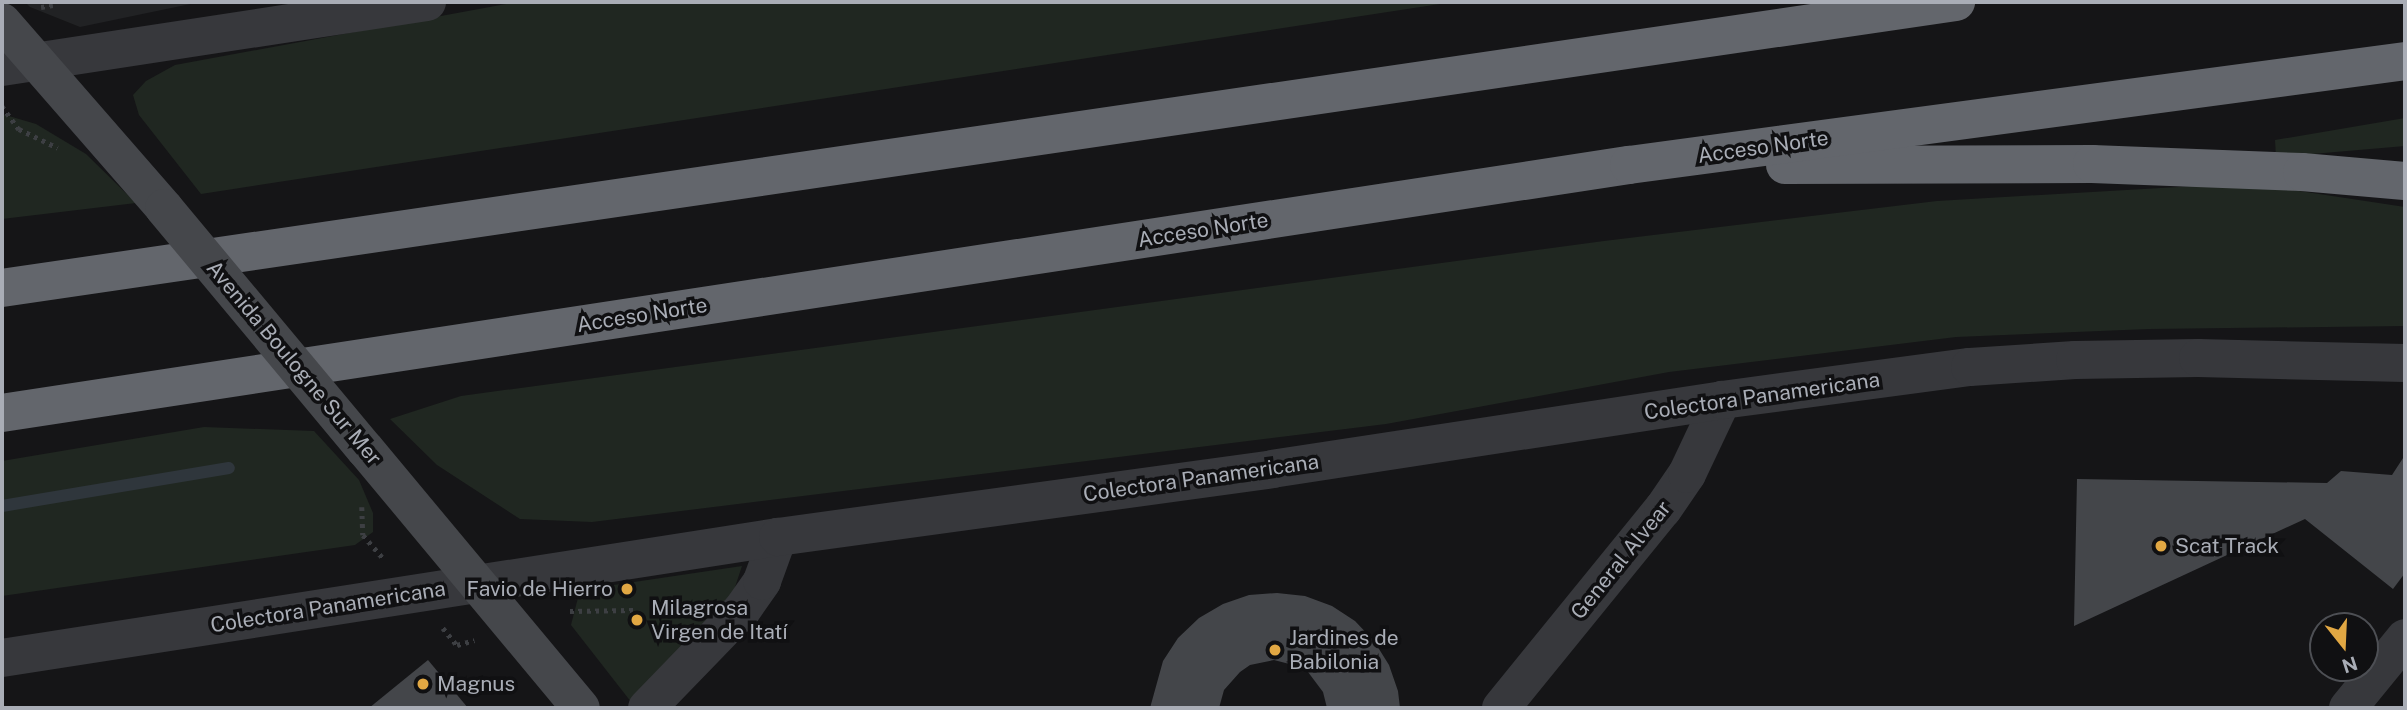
<!DOCTYPE html>
<html>
<head>
<meta charset="utf-8">
<style>
	body { margin:0 }
	#map { position:relative; width:2407px; height:710px; overflow:hidden; background:#151517; font-family:"Public Sans",sans-serif }
	div>[style] { position:absolute }
	.built>* { inset:0; background:#212224 }
	.green>* { inset:0; background:#202721 }
	.stream>* { height:12px; margin:-6px; padding:0 6px; transform-origin:6px; border-radius:6px; background:#2f363c }
	.building>* { inset:0; background:#44464a }
	.path>* { height:4.5px; margin-top:-2.25px; transform-origin:0; background:repeating-linear-gradient(90deg,#3d3f43 0 3.5px,transparent 0 8.5px) }
	.minor>* { height:38px; margin:-19px; padding:0 19px; transform-origin:19px; border-radius:19px; background:#37383c }
	.tertiary>* { height:38px; margin:-19px; padding:0 19px; transform-origin:19px; border-radius:19px; background:#37383c }
	.secondary>* { height:38px; margin:-19px; padding:0 19px; transform-origin:19px; border-radius:19px; background:#45474b }
	.motorway>* { height:38px; margin:-19px; padding:0 19px; transform-origin:19px; border-radius:19px; background:#63666c }
	.secondary-bridge>* { height:38px; margin:-19px; padding:0 19px; transform-origin:19px; border-radius:19px; background:#45474b }
	.dots>* { width:19px; height:19px; translate:-50% -50%; box-sizing:border-box; border:4px solid #101012; border-radius:50% }
	span { translate:-50% -50%; white-space:nowrap; text-align:center; line-height:1.15; -webkit-text-stroke:7px #101012; paint-order:stroke }
	.street-label { font-size:21px; color:#a9adb6 }
	.poi-label { font-size:21px; color:#a9adb6 }
	.left { translate:0 -50%; text-align:left }
	.right { translate:-100% -50%; text-align:right }
	.frame { position:absolute; inset:0; border:4px solid #a9adb6; pointer-events:none }
	.north { position:absolute; left:2309px; top:612px; width:70px; height:70px; box-sizing:border-box; background:#101012; border:2px solid #4d4f54; border-radius:50%; rotate:162deg; font-size:19px; font-weight:700; line-height:28px; text-align:center; color:#a9adb6 }
	.north::after { content:''; display:block; margin:auto; width:24px; height:32px; background:#e1a743; clip-path:polygon(50% 0,100% 100%,50% 72%,0 100%) }
</style>
</head>
<body>
<div id="map">
	<div class="built">
		<i style="clip-path:polygon(25px 2px,200px 2px,80px 27px,30px 7px)"></i>
	</div>
	<div class="green">
		<i style="clip-path:polygon(517px 2px,1453px 2px,201px 194px,139px 115px,133px 95px,146px 81px,175px 65px)"></i>
		<i style="clip-path:polygon(2px 114px,36px 124px,86px 154px,136px 203px,2px 219px)"></i>
		<i style="clip-path:polygon(2405px 118px,2405px 146px,2276px 157px,2275px 140px)"></i>
		<i style="clip-path:polygon(2247px 183px,2405px 207px,2405px 326px,2149px 329px,1956px 337px,1669px 372px,1386px 424px,592px 522px,520px 519px,437px 465px,390px 419px,461px 396px,1604px 241px,1937px 201px)"></i>
		<i style="clip-path:polygon(204px 427px,314px 431px,359px 480px,373px 513px,373px 532px,355px 545px,2px 596px,2px 461px)"></i>
		<i style="clip-path:polygon(742px 566px,731px 599px,635px 707px,571px 625px,580px 590px)"></i>
	</div>
	<div class="stream">
		<i style="left:2px;top:506px;width:230px;rotate:-9.5deg"></i>
	</div>
	<div class="building">
		<i style="clip-path:polygon(2405px 455px,2405px 573px,2393px 589px,2305px 519px,2074px 626px,2077px 479px,2327px 483px,2341px 471px,2392px 475px)"></i>
		<i style="clip-path:polygon(1277px 593px,1305px 596px,1332px 606px,1355px 621px,1374px 641px,1389px 665px,1398px 691px,1400px 708px,1327px 708px,1323px 692px,1308px 672px,1297px 666px,1274px 660px,1250px 665px,1240px 672px,1224px 690px,1219px 708px,1150px 708px,1163px 661px,1178px 638px,1199px 618px,1223px 604px,1249px 595px)"></i>
		<i style="clip-path:polygon(428px 660px,468px 708px,369px 708px)"></i>
	</div>
	<div class="path">
		<i style="left:41px;top:7px;width:12px;rotate:-9deg"></i>
		<i style="left:2px;top:106px;width:29px;rotate:54deg"></i>
		<i style="left:19px;top:129px;width:43px;rotate:26deg"></i>
		<i style="left:362px;top:507px;width:28px;rotate:88deg"></i>
		<i style="left:363px;top:535px;width:33px;rotate:49deg"></i>
		<i style="left:570px;top:611px;width:64px;rotate:-0.9deg"></i>
		<i style="left:443px;top:628px;width:22px;rotate:51deg"></i>
		<i style="left:457px;top:645px;width:18px;rotate:-16deg"></i>
	</div>
	<div class="minor">
		<i style="left:647px;top:708px;width:136px;rotate:-45.9deg"></i>
		<i style="left:742px;top:610px;width:35px;rotate:-55deg"></i>
		<i style="left:762px;top:581px;width:47px;rotate:-70deg"></i>
		<i style="left:1501px;top:708px;width:257px;rotate:-50.9deg"></i>
		<i style="left:1663px;top:509px;width:42px;rotate:-55.6deg"></i>
		<i style="left:1687px;top:474px;width:82px;rotate:-64.7deg"></i>
		<i style="left:2348px;top:708px;width:90px;rotate:-50.8deg"></i>
	</div>
	<div class="tertiary">
		<i style="left:2px;top:67px;width:430px;rotate:-8.7deg"></i>
		<i style="left:2px;top:658px;width:785px;rotate:-8.86deg"></i>
		<i style="left:778px;top:537px;width:499px;rotate:-7.8deg"></i>
		<i style="left:1272px;top:469px;width:455px;rotate:-8.7deg"></i>
		<i style="left:1722px;top:400px;width:250px;rotate:-7.6deg"></i>
		<i style="left:1970px;top:367px;width:105px;rotate:-3.8deg"></i>
		<i style="left:2075px;top:360px;width:123px;rotate:-0.9deg"></i>
		<i style="left:2198px;top:358px;width:207px;rotate:1.4deg"></i>
	</div>
	<div class="secondary">
		<i style="left:2px;top:22px;width:247px;rotate:48.9deg"></i>
		<i style="left:365px;top:449px;width:337px;rotate:50.2deg"></i>
	</div>
	<div class="motorway">
		<i style="left:1785px;top:165px;width:307px;rotate:-0.2deg"></i>
		<i style="left:2092px;top:164px;width:210px;rotate:2.2deg"></i>
		<i style="left:2302px;top:172px;width:103px;rotate:5deg"></i>
		<i style="left:2px;top:288px;width:1975px;rotate:-8.33deg"></i>
		<i style="left:2px;top:413px;width:1646px;rotate:-8.67deg"></i>
		<i style="left:1629px;top:165px;width:783px;rotate:-7.63deg"></i>
	</div>
	<div class="secondary-bridge">
		<i style="left:164px;top:208px;width:314px;rotate:50.2deg"></i>
	</div>
	<div class="dots">
		<i style="left:2161px;top:546px;background:#e1a743"></i>
		<i style="left:627px;top:589px;background:#e1a743"></i>
		<i style="left:637px;top:620px;background:#e1a743"></i>
		<i style="left:1275px;top:650px;background:#e1a743"></i>
		<i style="left:423px;top:684px;background:#e1a743"></i>
	</div>
	<div class="street-label">
		<span style="left:1763px;top:147px;rotate:-8deg">Acceso Norte</span>
		<span style="left:1203px;top:230px;rotate:-9deg">Acceso Norte</span>
		<span style="left:642px;top:315px;rotate:-9deg">Acceso Norte</span>
		<span style="left:294px;top:363px;rotate:50deg">Avenida Boulogne Sur Mer</span>
		<span style="left:1762px;top:396px;rotate:-8deg">Colectora Panamericana</span>
		<span style="left:1201px;top:478px;rotate:-8deg">Colectora Panamericana</span>
		<span style="left:1621px;top:560px;rotate:-51deg">General Alvear</span>
		<span style="left:328px;top:607px;rotate:-9deg">Colectora Panamericana</span>
	</div>
	<div class="poi-label">
		<span class="left" style="left:2175px;top:546px">Scat Track</span>
		<span class="right" style="left:613px;top:589px">Favio de Hierro</span>
		<span class="left" style="left:651px;top:620px">Milagrosa<br>Virgen de Itatí</span>
		<span class="left" style="left:1289px;top:650px">Jardines de<br>Babilonia</span>
		<span class="left" style="left:437px;top:684px">Magnus</span>
	</div>
	<div class="frame"></div>
	<div class="north">N</div>
</div>
</body>
</html>
